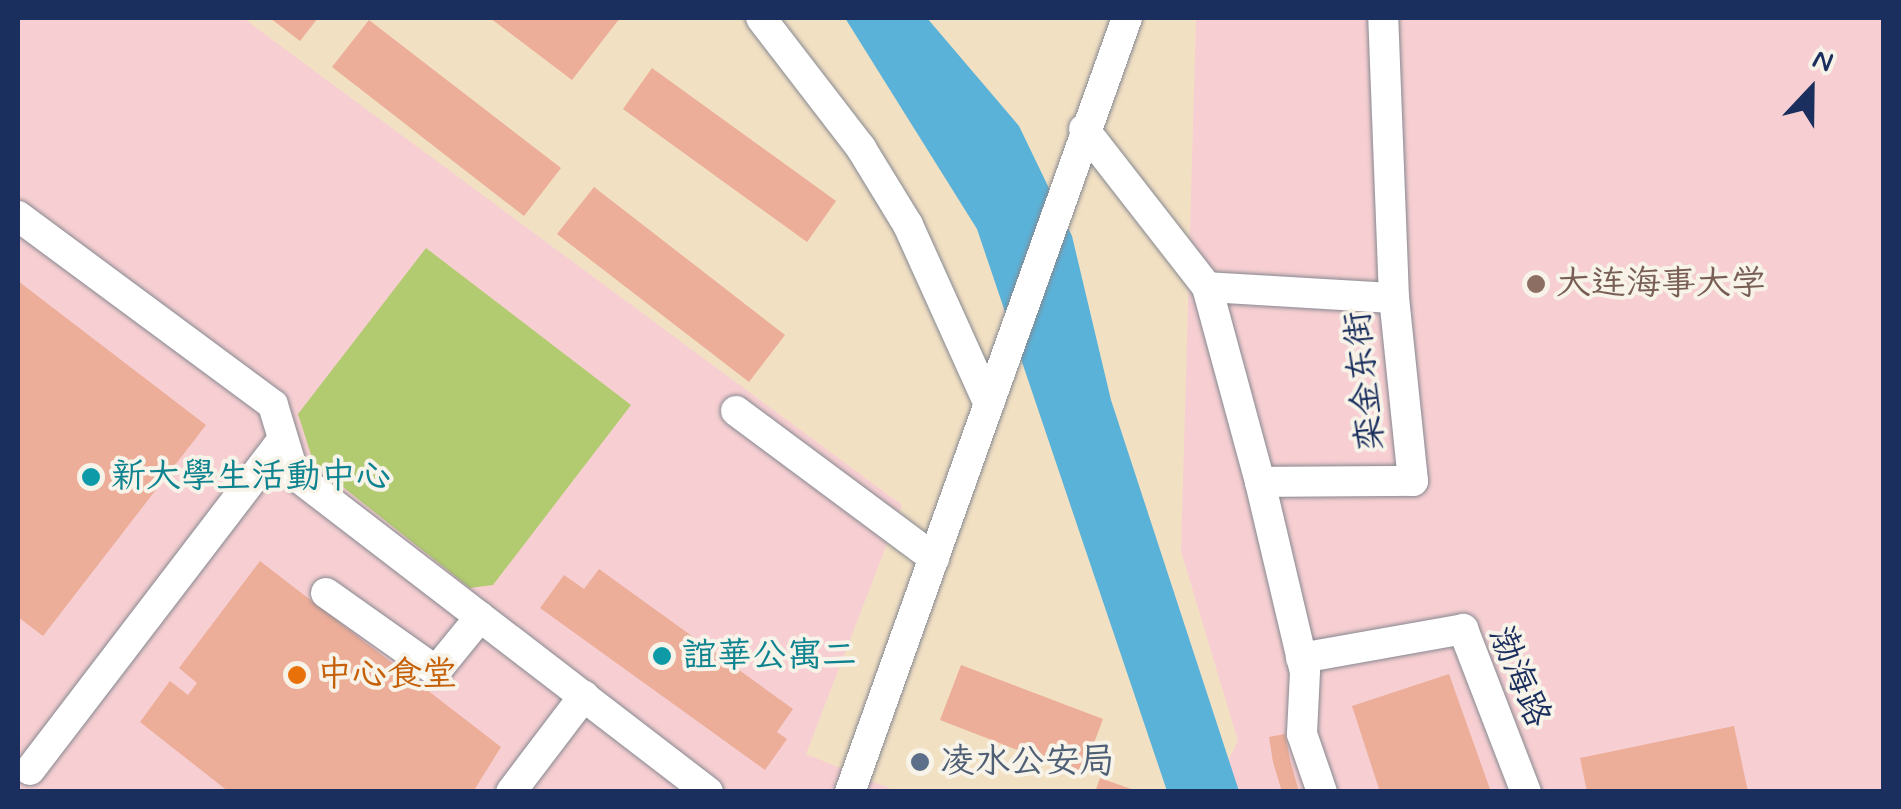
<!DOCTYPE html>
<html>
<head>
<meta charset="utf-8">
<style>
	body { margin:0 }
	#map { position:relative; width:1901px; height:809px; overflow:hidden; background:#f2e0c3; font-family:Mynerve,"LXGW WenKai TC",sans-serif }
	div>[style] { position:absolute }
	.built>* { inset:0; background:#f7cfd2 }
	.green>* { inset:0; background:#b3cb70 }
	.water>* { inset:0; background:#5bb2d8 }
	.building>* { inset:0; background:#ecad99 }
	.roads { filter:drop-shadow(0 0 2px #868890) drop-shadow(0 0 2px #868890) }
	.minor>* { height:30px; margin:-15px; padding:0 15px; transform-origin:15px; border-radius:15px; background:#fff }
	.dots>* { width:28px; height:28px; translate:-50% -50%; box-sizing:border-box; border:5px solid #f7f3e8; border-radius:50% }
	span { translate:-50% -50%; white-space:nowrap; text-align:center; line-height:1.15; -webkit-text-stroke:8px #f7f3e8; paint-order:stroke }
	.education-label { font-size:35px; color:#785e54 }
	.left { translate:0 -50%; text-align:left }
	.street-label { font-size:35px; color:#1b2f5e }
	.culture-label { font-size:35px; color:#0d838f }
	.food-label { font-size:35px; color:#c56008 }
	.service-label { font-size:35px; color:#4e5e75 }
	.frame { position:absolute; inset:0; border:20px solid #1b2f5e; pointer-events:none }
	.north { position:absolute; left:1761px; top:40px; width:100px; height:100px; -webkit-text-stroke:8px #f7f3e8; paint-order:stroke; rotate:22deg; font-size:28px; font-weight:700; line-height:40px; text-align:center; color:#1b2f5e }
	.north::after { content:''; display:block; margin:auto; width:35px; height:45px; background:#1b2f5e; clip-path:polygon(50% 0,100% 100%,50% 72%,0 100%) }
</style>
</head>
<body>
<div id="map">
	<div class="built">
		<i style="clip-path:polygon(18px 18px,243px 18px,902px 505px,806px 754px,896px 791px,18px 791px)"></i>
		<i style="clip-path:polygon(1196px 18px,1883px 18px,1883px 791px,1212px 791px,1238px 741px,1181px 551px)"></i>
	</div>
	<div class="green">
		<i style="clip-path:polygon(426px 248px,631px 405px,493px 585px,470px 588px,314px 464px,298px 414px)"></i>
	</div>
	<div class="water">
		<i style="clip-path:polygon(845px 18px,927px 18px,1019px 126px,1072px 236px,1111px 400px,1239px 791px,1167px 791px,977px 229px)"></i>
	</div>
	<div class="building">
		<i style="clip-path:polygon(270px 18px,318px 18px,300px 41px)"></i>
		<i style="clip-path:polygon(490px 18px,620px 18px,572px 80px)"></i>
		<i style="clip-path:polygon(369px 20px,561px 168px,524px 216px,332px 67px)"></i>
		<i style="clip-path:polygon(652px 68px,836px 201px,807px 242px,623px 109px)"></i>
		<i style="clip-path:polygon(594px 187px,785px 335px,749px 382px,557px 234px)"></i>
		<i style="clip-path:polygon(18px 281px,206px 425px,43px 636px,18px 617px)"></i>
		<i style="clip-path:polygon(260px 561px,501px 747px,473px 792px,229px 792px,140px 722px,170px 681px,188px 695px,197px 683px,179px 668px)"></i>
		<i style="clip-path:polygon(599px 569px,793px 709px,777px 732px,787px 739px,765px 770px,540px 608px,564px 575px,584px 589px)"></i>
		<i style="clip-path:polygon(961px 665px,1103px 719px,1082px 775px,940px 720px)"></i>
		<i style="clip-path:polygon(1449px 674px,1491px 792px,1380px 792px,1352px 706px)"></i>
		<i style="clip-path:polygon(1734px 726px,1748px 792px,1587px 792px,1580px 758px)"></i>
		<i style="clip-path:polygon(1285px 734px,1290px 760px,1299px 792px,1282px 792px,1273px 762px,1269px 737px)"></i>
		<i style="clip-path:polygon(1100px 778px,1137px 791px,1137px 792px,1095px 792px)"></i>
	</div>
	<div class="roads">
		<div class="minor">
			<i style="left:761px;top:18px;width:164px;rotate:52.4deg"></i>
			<i style="left:861px;top:148px;width:90px;rotate:58.6deg"></i>
			<i style="left:908px;top:225px;width:196px;rotate:65.7deg"></i>
			<i style="left:1084px;top:129px;width:200px;rotate:52.1deg"></i>
			<i style="left:1207px;top:287px;width:202px;rotate:74.8deg"></i>
			<i style="left:1260px;top:482px;width:153px;rotate:-0.4deg"></i>
			<i style="left:1413px;top:481px;width:184px;rotate:-95.9deg"></i>
			<i style="left:1394px;top:298px;width:280px;rotate:-92.2deg"></i>
			<i style="left:18px;top:216px;width:317px;rotate:36.5deg"></i>
			<i style="left:273px;top:405px;width:72px;rotate:73.1deg"></i>
			<i style="left:294px;top:474px;width:522px;rotate:37.53deg"></i>
			<i style="left:1207px;top:287px;width:187px;rotate:3.4deg"></i>
			<i style="left:736px;top:411px;width:247px;rotate:36.6deg"></i>
			<i style="left:1260px;top:482px;width:195px;rotate:76.7deg"></i>
			<i style="left:1305px;top:672px;width:62px;rotate:92.8deg"></i>
			<i style="left:1302px;top:734px;width:61px;rotate:71deg"></i>
			<i style="left:326px;top:593px;width:135px;rotate:35.3deg"></i>
			<i style="left:436px;top:671px;width:70px;rotate:-50.8deg"></i>
			<i style="left:1301px;top:658px;width:165px;rotate:-10.1deg"></i>
			<i style="left:1463px;top:629px;width:175px;rotate:68.9deg"></i>
			<i style="left:30px;top:770px;width:413px;rotate:-52.6deg"></i>
			<i style="left:511px;top:792px;width:121px;rotate:-52.8deg"></i>
			<i style="left:850px;top:792px;width:822px;rotate:-70.31deg"></i>
		</div>
	</div>
	<div class="dots">
		<i style="left:1536px;top:284px;background:#8d6e63"></i>
		<i style="left:91px;top:477px;background:#0f9aa8"></i>
		<i style="left:662px;top:656px;background:#0f9aa8"></i>
		<i style="left:297px;top:675px;background:#e8710a"></i>
		<i style="left:920px;top:762px;background:#5c6f8a"></i>
	</div>
	<div class="education-label">
		<span class="left" style="left:1556px;top:284px">大连海事大学</span>
	</div>
	<div class="street-label">
		<span style="left:1365px;top:381px;rotate:-96deg">栾金东街</span>
		<span style="left:1519px;top:677px;rotate:67deg">渤海路</span>
	</div>
	<div class="culture-label">
		<span class="left" style="left:111px;top:477px">新大學生活動中心</span>
		<span class="left" style="left:682px;top:656px">誼華公寓二</span>
	</div>
	<div class="food-label">
		<span class="left" style="left:317px;top:675px">中心食堂</span>
	</div>
	<div class="service-label">
		<span class="left" style="left:940px;top:762px">凌水公安局</span>
	</div>
	<div class="frame"></div>
	<div class="north">N</div>
</div>
</body>
</html>
